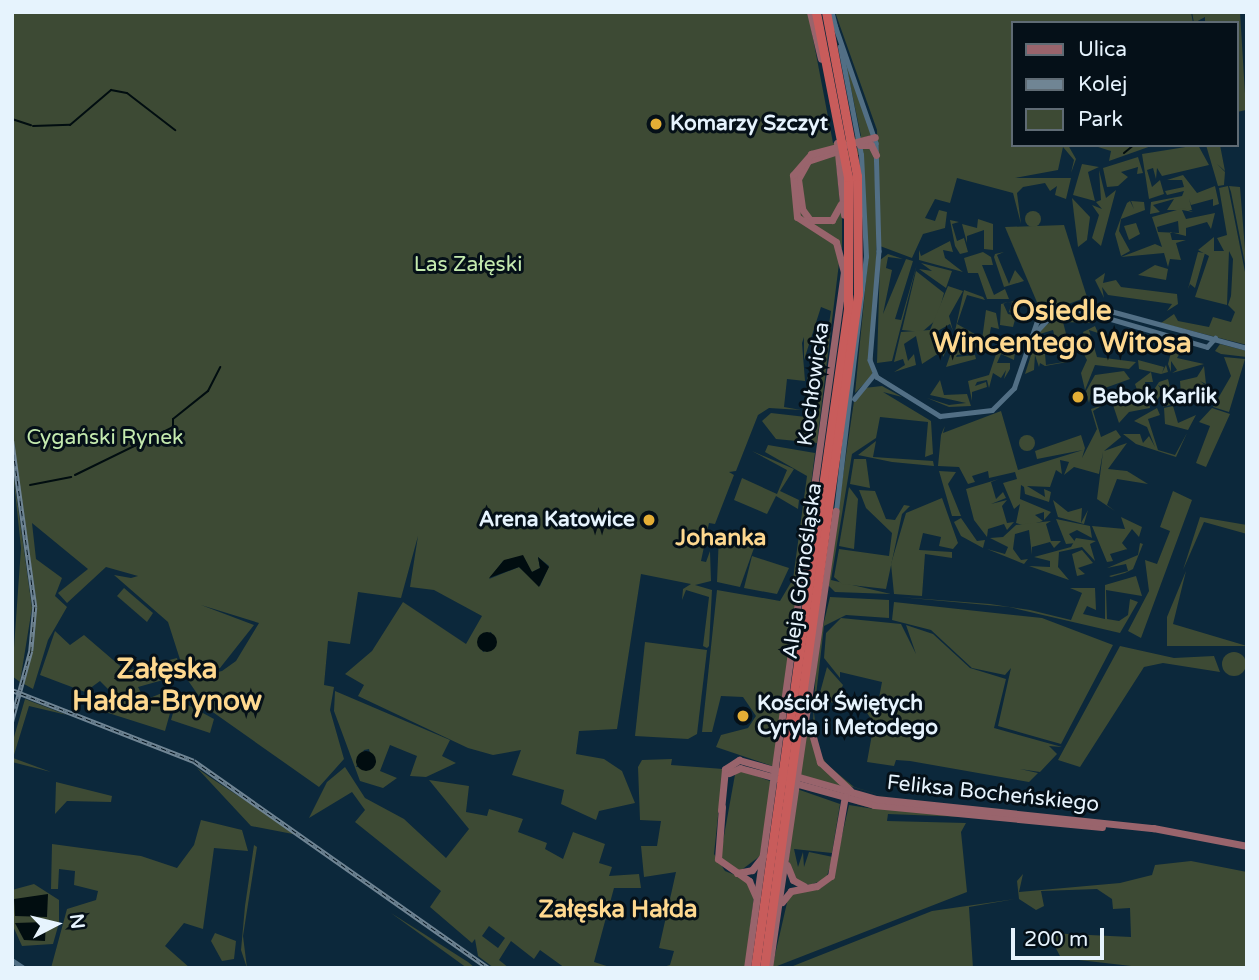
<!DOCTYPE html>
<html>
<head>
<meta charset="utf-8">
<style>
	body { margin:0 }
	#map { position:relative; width:1259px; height:980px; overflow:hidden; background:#0c283b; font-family:"Varela Round",sans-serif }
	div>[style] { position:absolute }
	.green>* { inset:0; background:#3d4a34 }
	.round { border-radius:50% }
	.water>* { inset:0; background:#010d10 }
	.stream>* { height:2px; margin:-1px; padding:0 1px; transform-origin:1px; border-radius:1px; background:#010d10 }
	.minor>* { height:4.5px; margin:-2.25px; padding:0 2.25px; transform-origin:2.25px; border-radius:2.25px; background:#526f85 }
	.major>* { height:7px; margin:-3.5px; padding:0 3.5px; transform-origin:3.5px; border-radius:3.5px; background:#99646c }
	.highway>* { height:9px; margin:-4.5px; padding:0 4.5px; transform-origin:4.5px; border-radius:4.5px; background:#c85c5b }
	.rail>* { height:4.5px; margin-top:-2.25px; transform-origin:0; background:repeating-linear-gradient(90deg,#051018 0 5px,#708594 0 10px); box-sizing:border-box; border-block:2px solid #708594 }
	.dots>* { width:19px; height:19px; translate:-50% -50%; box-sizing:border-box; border:4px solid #051018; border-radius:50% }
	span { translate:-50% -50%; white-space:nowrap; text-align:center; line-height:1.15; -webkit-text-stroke:6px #051018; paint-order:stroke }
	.poi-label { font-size:21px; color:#e6f3fd; font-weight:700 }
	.left { translate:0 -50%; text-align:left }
	.right { translate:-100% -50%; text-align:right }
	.park-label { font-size:21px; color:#c4eaae }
	.street-label { font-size:21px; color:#e6f3fd }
	.neighbourhood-label { font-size:23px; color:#fed88f; font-weight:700 }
	.quarter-label { font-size:24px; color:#fed88f; font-weight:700 }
	.district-label { font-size:28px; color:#fed88f; font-weight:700 }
	.frame { position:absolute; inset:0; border:14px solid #e6f3fd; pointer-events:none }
	.legend { position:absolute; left:1011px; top:21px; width:228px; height:126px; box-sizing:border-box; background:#051018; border:2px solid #5f6b74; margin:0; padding:9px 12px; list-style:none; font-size:21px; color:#e6f3fd }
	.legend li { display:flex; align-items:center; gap:14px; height:35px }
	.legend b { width:35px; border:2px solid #5f6b74 }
	.north { position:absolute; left:21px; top:889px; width:70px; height:70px; -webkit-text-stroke:5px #051018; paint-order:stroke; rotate:83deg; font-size:19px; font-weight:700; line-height:28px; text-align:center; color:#e6f3fd }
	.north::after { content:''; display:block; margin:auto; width:24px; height:32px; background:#e6f3fd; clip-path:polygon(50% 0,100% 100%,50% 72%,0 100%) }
	.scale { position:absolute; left:1011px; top:928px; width:93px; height:32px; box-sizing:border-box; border:4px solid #e6f3fd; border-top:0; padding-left:9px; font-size:21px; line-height:24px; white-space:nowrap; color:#e6f3fd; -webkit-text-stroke:5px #051018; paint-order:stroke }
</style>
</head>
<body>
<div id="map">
	<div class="green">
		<i style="clip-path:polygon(evenodd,12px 12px,808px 12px,833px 143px,861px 136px,845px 60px,872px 135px,808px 154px,793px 172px,797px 219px,833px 241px,840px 255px,817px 443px,776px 439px,762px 421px,771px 413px,806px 417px,811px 441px,831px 311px,821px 307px,804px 360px,804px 337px,802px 343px,805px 381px,787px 379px,784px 407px,801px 410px,769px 408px,758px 415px,736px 471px,729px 472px,734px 475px,715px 524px,709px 523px,701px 561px,706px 562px,710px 551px,711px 581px,695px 585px,712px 590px,709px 646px,707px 648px,703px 646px,709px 597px,686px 590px,682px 600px,683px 589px,691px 584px,641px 574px,617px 729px,579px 731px,576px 754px,604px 759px,622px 771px,635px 803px,599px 811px,596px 820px,561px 804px,564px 790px,512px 775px,521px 750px,493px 755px,468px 748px,358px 696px,364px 685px,345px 674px,372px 651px,403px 602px,466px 644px,482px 616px,434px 590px,410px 587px,418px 536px,401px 598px,358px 592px,350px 644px,328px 641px,324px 685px,334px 687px,330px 710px,344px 759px,319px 787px,207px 708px,187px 679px,222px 671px,236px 661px,259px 623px,201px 605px,254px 625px,220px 668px,185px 675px,168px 622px,114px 575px,131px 578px,138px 576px,106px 567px,67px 603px,58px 593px,88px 569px,32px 523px,36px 559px,62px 578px,55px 596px,67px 607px,48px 640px,33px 689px,24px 684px,36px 600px,12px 430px,12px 12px,518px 557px,532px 572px,540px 568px,538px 557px,549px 566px,540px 586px,519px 567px,489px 579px,503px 561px,518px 557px,12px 12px,491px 632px,495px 647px,483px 652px,478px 639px,491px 632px)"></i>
		<i style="clip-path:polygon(835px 12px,1191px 12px,1193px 23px,1012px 23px,1012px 145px,1068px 145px,1076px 159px,1071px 173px,1074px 160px,1063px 147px,1058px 170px,1015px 178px,1071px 178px,1066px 199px,1055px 195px,1057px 186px,1050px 191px,1045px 183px,1023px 187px,1017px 193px,1021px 224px,1013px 193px,957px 178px,950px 203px,935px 199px,925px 218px,935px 221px,939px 210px,947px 212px,945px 228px,923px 234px,912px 258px,880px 246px,877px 130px)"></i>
		<i style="clip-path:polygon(1192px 12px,1240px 12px,1246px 110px,1237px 112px,1237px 121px,1236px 121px,1236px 23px,1205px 23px,1205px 17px,1194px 23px)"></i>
		<i style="clip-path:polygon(868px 139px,809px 158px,797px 177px,799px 207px,809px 221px,826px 224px,842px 211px,842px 249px,799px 216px,795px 176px,808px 157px)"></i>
		<i style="clip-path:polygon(1154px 145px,1109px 161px,1111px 151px,1098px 147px)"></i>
		<i style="clip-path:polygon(1198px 145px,1209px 165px,1162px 176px,1157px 168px,1156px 179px,1153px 168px,1147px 170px,1152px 187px,1160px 180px,1164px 194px,1149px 199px,1142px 154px)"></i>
		<i style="clip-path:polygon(1206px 145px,1220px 145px,1225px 171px,1217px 164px,1225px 172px,1224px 185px,1218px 186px)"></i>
		<i style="clip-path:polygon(866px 146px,874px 152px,877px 234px,872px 376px,855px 393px,868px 260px,862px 154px,836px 161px,840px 205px,831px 218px,811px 218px,804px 210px,800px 180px,814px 160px)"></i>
		<i style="clip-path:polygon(1138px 157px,1143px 173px,1137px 174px,1138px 167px,1121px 172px,1128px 177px,1118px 186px,1107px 187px,1103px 168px)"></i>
		<i style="clip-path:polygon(1082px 164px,1099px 167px,1088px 172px,1095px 201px,1073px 195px)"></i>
		<i style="clip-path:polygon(1099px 170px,1106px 198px,1116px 190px,1101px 246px,1092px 238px,1099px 215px,1092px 205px,1102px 209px,1096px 202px,1101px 200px)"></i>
		<i style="clip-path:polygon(1183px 175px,1197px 193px,1215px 186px,1219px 204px,1213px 206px,1213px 199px,1191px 205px,1189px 199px,1192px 210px,1167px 210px,1174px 199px,1153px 205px,1160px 212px,1150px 214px,1151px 202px,1182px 196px,1184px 191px,1167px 195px,1165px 191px,1184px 187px,1182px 180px,1167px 180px)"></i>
		<i style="clip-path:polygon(1228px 186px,1247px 282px,1247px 345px,1161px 323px,1174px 314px,1178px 321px,1209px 327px,1213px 317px,1231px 322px,1235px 312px,1228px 305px,1231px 296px,1233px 259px,1229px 251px,1227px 305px,1195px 297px,1209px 256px,1198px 250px,1214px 237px,1214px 251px,1224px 251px,1217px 238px,1227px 235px,1219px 188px)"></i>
		<i style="clip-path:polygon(1229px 186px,1240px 187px,1247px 274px,1231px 192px)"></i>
		<i style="clip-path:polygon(1072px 198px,1090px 217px,1087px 240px,1078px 247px)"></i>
		<i style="clip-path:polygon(1130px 201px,1134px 209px,1131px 201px,1144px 202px,1145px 210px,1121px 219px,1119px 231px,1130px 251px,1121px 256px,1115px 234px,1122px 215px,1127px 203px)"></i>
		<i style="clip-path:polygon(evenodd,1184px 208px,1193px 212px,1182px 210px,1186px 219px,1215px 213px,1211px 229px,1207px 222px,1186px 228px,1186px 236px,1170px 232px,1172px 240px,1186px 240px,1176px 243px,1181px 260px,1170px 259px,1168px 267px,1164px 253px,1121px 257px,1155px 244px,1162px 247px,1152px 217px,1184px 208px,1178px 221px,1179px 233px,1158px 232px,1157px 227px,1178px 221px)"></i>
		<i class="round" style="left:1025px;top:211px;width:16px;height:16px"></i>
		<i style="clip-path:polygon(978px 219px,993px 224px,993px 250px,984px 249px,984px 230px,967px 236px,967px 243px,962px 224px,977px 228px)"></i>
		<i style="clip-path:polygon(950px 220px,959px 222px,952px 224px,957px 241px,964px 238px,968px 252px,960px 254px,955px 246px)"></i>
		<i style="clip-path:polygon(1136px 223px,1140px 234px,1129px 240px,1124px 226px)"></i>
		<i style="clip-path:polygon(1064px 225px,1087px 297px,1042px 314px,1005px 227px)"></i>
		<i style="clip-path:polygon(950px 241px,953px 252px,943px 250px,945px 258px,963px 272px,919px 260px,919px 250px,921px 256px)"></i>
		<i style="clip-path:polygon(983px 252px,991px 257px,993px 265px,982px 265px,994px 295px,1005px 289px,1009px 299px,987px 299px,978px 273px,968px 273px,964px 258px)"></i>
		<i style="clip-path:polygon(1004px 252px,997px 255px,1009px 284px,1015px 270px,1024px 281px,1004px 287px,994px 257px,995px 254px)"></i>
		<i style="clip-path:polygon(1198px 252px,1205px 253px,1195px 288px,1190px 284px,1188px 289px)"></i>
		<i style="clip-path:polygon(888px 254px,903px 259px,888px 257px,886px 268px,892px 270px,883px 314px,906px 259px,913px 261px,895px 319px,901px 320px,917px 264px,892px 361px,877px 363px,880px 260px)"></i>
		<i style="clip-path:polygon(921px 263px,952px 271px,946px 288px,919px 269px,932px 271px)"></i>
		<i style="clip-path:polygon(1155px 265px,1168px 269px,1166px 280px,1138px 275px)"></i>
		<i style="clip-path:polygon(916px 271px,944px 293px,937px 319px,922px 332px,902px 330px)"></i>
		<i style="clip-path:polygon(1105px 273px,1103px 283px,1116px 280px,1121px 287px,1177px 294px,1178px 304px,1167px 311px,1172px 304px,1108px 295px,1102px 287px,1104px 298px,1095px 280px)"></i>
		<i style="clip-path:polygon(948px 286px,963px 291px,949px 316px,953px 331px,950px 324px,936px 332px,941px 349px,949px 345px,943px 357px,943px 353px,934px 346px,939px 353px,922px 364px,916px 336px,904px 344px,908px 361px,914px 354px,916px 365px,894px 372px,905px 365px,903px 359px,894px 362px,901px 332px,930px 330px)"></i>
		<i style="clip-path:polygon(964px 290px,983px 297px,985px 300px,967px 295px,957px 324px,980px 337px,962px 334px,975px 338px,967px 337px,965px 344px,981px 343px,972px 351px,952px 343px,964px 336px,955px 331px)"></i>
		<i style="clip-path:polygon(1023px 299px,1013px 301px,1019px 304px,1015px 314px,1009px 312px,1012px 302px,1003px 303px,1008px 314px,1016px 316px,1013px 327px,1000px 325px,1001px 304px)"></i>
		<i style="clip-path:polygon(986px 310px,996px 313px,999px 329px,991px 327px,988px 343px,982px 340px)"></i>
		<i style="clip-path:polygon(1071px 316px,1091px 316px,1081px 321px,1089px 318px,1094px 323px,1063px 322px,1073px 361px,1045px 366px,1040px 363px,1039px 367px,1035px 355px,1034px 370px,1025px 374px,1032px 352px,1037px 353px,1033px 351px,1045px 354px,1046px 365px,1070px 361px,1065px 336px,1055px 338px,1053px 330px,1040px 334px,1040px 348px,1033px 348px,1039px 331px,1044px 325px)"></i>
		<i style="clip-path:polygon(1095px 326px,1098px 333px,1089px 330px,1097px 357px,1136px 362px,1129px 369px,1095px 365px,1085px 390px,1081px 373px,1087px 360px,1079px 345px,1086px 343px,1083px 332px)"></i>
		<i style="clip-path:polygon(1220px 344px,1247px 351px,1247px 357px,1221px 354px,1215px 351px)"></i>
		<i style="clip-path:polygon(953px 347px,964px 354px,957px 355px,956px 357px,975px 355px,976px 359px,946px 367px)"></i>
		<i style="clip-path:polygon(1172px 348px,1182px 349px,1177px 358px,1204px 364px,1172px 373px,1177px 370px,1171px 361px,1171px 372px,1168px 364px)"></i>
		<i style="clip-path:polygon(997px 351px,1015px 352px,1014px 360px,1001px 354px,997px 363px,1010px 363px,1010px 369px,1004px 379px,1006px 370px,1001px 378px,993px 373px,989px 388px,987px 380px,977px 382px,975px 386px,986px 382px,987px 387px,972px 392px,972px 401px,968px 381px,989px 375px)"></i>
		<i style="clip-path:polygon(1224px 357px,1245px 359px,1229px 412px,1213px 407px,1231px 376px)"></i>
		<i style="clip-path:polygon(1138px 360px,1164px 367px,1162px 373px,1166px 365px,1168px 372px,1161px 374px,1139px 369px)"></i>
		<i style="clip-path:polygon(1204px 366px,1206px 384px,1200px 381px,1210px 389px,1202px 394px,1203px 385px,1181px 395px,1180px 381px,1197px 377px)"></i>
		<i style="clip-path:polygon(1124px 371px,1130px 379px,1091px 393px,1089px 403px,1086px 391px,1095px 375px)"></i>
		<i style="clip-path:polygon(1151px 372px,1153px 382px,1145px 382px,1150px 408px,1129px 412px,1119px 423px,1113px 405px,1131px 397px,1142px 404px,1135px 384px)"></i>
		<i style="clip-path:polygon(808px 374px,816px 379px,808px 411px,804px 410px)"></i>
		<i style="clip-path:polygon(1168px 379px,1174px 404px,1163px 407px,1164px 388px,1158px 385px,1163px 392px,1157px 400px,1155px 388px,1159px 382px)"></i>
		<i style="clip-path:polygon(940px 380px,944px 395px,967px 394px,971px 406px,949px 407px,927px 398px,949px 405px,966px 403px,930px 395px)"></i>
		<i style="clip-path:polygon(882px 386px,902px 397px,883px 392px,931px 421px,933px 454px,925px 457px,928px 422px,880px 417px,876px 438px,852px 454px,831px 580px,891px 594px,835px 592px,827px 584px,854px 401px,864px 388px)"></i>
		<i style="clip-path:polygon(1103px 405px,1093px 411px,1101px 437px,1116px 430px,1121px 437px,1104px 451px,1127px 443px,1108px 469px,1127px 471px,1148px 484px,1117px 479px,1107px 505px,1115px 511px,1097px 499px,1103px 452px,1099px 474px,1074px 467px,1064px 475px,1069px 462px,1060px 460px,1062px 474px,1056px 470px,1050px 487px,1027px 486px,1045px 497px,1044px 489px,1051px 492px,1049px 502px,1025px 494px,1024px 487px,1021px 485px,1020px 499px,1051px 512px,1044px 520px,1044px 512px,1035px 515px,1043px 521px,1026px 526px,1016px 523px,1020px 504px,1014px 509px,1003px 483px,1017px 479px,1015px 472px,989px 478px,988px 471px,972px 476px,975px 482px,968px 484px,959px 467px,938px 466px,941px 435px,943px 430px,945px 426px,943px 433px,1001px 411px,1018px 470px,1083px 450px,1037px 459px,1035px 451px,1081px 435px,1085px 448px,1082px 458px,1097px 429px,1091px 409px)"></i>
		<i style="clip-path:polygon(1173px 406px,1178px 423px,1196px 415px,1188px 430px,1165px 424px,1164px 408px)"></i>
		<i style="clip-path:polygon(1157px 408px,1160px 415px,1148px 419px,1158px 450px,1175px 455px,1187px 433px,1176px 457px,1136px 444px,1123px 434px,1140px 434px,1143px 443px,1149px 436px,1155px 447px,1147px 427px,1134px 421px)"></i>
		<i style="clip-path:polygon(1212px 408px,1230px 414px,1206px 467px,1196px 463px,1210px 426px,1199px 422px)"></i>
		<i class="round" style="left:1019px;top:435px;width:16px;height:16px"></i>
		<i style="clip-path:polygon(876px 441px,873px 457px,933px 461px,934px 466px,892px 462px,858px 455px)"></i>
		<i style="clip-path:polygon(768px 445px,815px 453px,775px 767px,716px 747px,721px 735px,748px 728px,756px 716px,743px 697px,721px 696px,712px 732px,702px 732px,717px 590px,780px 601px,793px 579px,807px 476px,765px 452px)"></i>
		<i style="clip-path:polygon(752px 451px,794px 469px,780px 491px,799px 500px,798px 509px,776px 496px,767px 514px,734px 500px,742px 478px,777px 494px,787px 470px)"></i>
		<i style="clip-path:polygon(854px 459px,866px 459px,870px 488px,850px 484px)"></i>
		<i style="clip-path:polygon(12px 463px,32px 608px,20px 682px,12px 676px,21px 548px)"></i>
		<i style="clip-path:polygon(939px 471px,956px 472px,948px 484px,961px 516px,952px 516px)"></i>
		<i style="clip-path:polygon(999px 479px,991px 482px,996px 499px,1003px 492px,1006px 498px,991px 504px,1007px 500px,1002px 506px,1007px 523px,1014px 522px,1007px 530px,1004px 524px,988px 529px,987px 537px,974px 520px,966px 489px)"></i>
		<i style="clip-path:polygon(849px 487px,858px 499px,854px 549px,839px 546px)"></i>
		<i style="clip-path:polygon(859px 490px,875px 491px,886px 519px,895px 520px,904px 505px,910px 506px,902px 514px,886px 589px,842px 584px,834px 577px,839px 549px,889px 556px,892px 533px,866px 508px)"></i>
		<i style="clip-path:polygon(1173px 491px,1192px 500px,1141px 638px,1128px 631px,1149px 591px,1145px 560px,1157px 564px,1170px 531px,1160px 527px)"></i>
		<i style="clip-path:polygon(942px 498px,958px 543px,953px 549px,939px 546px,941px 537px,923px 533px,919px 550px,952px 552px,952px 558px,925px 554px,922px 596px,894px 594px,891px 564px,906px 513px)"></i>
		<i style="clip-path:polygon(1053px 500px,1068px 512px,1082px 508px,1081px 523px,1088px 510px,1084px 524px,1058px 517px)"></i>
		<i style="clip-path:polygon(1121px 517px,1142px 527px,1139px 537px,1132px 529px,1122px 543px,1132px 555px,1127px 549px,1110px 554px,1113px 561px,1107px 562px,1092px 526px,1125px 529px)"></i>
		<i style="clip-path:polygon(1200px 517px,1247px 525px,1247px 534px,1204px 522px,1183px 570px)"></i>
		<i style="clip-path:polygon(961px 518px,977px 541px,985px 540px,983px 548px,961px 536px,954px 522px)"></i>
		<i style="clip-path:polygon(1056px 519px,1090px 526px,1092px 538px,1077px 530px,1069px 534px,1076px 543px,1066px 544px)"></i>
		<i style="clip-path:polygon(1051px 521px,1046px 524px,1051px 541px,1061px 541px,1054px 548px,1050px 542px,1032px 547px,1032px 555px,1029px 530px,1015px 534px,1013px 549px,1021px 560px,1028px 559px,1024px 564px,987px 549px,1005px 554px,1008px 547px,990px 538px,1003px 537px,1016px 525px)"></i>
		<i style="clip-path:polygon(719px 535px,754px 548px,740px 587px,717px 582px)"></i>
		<i style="clip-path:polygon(1076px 538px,1096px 541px,1090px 544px,1095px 561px,1082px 547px,1059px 552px,1058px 567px,1069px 580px,1029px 566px,1050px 567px,1050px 561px,1034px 557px,1071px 547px)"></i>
		<i style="clip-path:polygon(1140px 543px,1143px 544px,1133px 569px,1125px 573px,1111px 577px,1109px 576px,1128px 571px,1126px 564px,1107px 568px,1138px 555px)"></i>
		<i style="clip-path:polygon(1082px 550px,1093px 563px,1078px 568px,1085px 574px,1077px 576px,1072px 554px)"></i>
		<i style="clip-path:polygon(752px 556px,789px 568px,777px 594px,744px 588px)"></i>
		<i style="clip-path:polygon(1186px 571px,1173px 624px,1247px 646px,1167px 646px,1167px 617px)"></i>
		<i style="clip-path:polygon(1136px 576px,1142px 596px,1106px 590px,1107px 619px,1119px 621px,1128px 615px,1130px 599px,1138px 602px,1120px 633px,1009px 607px,899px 597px,990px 604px,1030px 610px,1071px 620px,1082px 593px,1070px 588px,1095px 588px,1096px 610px,1087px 606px,1083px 614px,1105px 619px,1105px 585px)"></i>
		<i style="clip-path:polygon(124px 588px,153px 613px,147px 622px,117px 596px)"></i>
		<i style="clip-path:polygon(830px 597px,889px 600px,889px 618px,846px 615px,824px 626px,814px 713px,819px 752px,826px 763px,840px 780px,830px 767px,854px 787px,894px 799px,843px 784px,824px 765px,812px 739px,817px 651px)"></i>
		<i style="clip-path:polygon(894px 602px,1042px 618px,1113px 645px,1061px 744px,998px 726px,1011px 668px,1005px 675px,972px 668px,931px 630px,892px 620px)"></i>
		<i style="clip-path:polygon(841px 618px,901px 624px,916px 654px,906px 625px,933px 634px,970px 668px,1006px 679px,994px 728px,1062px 747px,1049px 746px,1057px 754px,1040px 772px,1020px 769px,1038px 773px,1029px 782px,910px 761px,896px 760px,894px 766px,867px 762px,874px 723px,867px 713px,869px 702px,878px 703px,882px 682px,840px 672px,840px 678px,824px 658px,826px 633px)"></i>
		<i style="clip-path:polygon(55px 631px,70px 645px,84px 635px,126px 671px,177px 658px,181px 675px,138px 687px,145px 700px,162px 693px,174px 699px,165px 731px,99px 710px,115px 696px,100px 681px,85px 692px,40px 675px)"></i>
		<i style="clip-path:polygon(645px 642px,707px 650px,697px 734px,688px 739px,635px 736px)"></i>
		<i style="clip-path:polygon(1120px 646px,1174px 658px,1214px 656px,1220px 672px,1163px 663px,1144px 667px,1080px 767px,1058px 760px)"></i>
		<i class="round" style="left:1222px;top:652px;width:24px;height:24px"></i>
		<i style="clip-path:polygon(827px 667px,843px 685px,835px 703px,818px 700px)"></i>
		<i style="clip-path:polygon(evenodd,335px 691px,450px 740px,442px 756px,456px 763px,426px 777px,410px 776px,417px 756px,390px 745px,380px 771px,397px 778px,383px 788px,360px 781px,334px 711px,335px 691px,369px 749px,373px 767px,356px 767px,364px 750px,369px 749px)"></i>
		<i style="clip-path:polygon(25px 699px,67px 715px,29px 706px,13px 758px,51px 772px,12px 762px,12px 744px)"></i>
		<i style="clip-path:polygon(177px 699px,214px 719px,210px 733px,171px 720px)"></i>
		<i style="clip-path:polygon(807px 726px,820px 764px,846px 790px,799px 774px)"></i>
		<i style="clip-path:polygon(672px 759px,671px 765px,723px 769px,714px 854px,725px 871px,745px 879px,754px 897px,745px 968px,660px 968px,670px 965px,674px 951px,659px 948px,676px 872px,644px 877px,641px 846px,657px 846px,661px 821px,640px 820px,638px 767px,642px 760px)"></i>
		<i style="clip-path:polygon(evenodd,345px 767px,365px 798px,404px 819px,446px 858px,469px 829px,429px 780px,469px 786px,466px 812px,487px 816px,489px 809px,523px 819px,518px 832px,547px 843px,545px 849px,563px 859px,573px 832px,605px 844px,599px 863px,612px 867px,609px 876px,639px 874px,641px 888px,614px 888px,594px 962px,613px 968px,565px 968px,540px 950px,534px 959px,511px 941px,499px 960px,509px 968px,494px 968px,478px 956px,475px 939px,472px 943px,430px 907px,441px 891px,355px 822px,365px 810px,352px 792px,309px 818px,327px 782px,345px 767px,489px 926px,505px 938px,498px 948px,482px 936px,489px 926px)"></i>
		<i style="clip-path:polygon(197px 768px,211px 778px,298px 835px,251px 826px)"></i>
		<i style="clip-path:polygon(736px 769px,773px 782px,760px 856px,740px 871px,720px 858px)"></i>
		<i style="clip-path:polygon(56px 782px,112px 796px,111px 802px,67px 801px,55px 814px)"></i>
		<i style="clip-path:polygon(797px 789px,840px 804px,832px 853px,794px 849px,798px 867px,803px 852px,804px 867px,809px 852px,833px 857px,826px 879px,810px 885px,798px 882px,788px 864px)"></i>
		<i style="clip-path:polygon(853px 803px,965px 817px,888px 814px,887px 821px,966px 823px,961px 832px,967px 892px,772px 968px,789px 894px,821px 888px,832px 879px,849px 805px,874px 809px)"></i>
		<i style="clip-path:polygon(201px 820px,242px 830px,248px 851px,214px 848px,203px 929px,184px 923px,165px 946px,190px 968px,51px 968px,67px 909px,96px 900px,98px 891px,74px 885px,75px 871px,59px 869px,58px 889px,51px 889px,52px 844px,141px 856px,177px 868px,194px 845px)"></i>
		<i style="clip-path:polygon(254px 845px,257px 847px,243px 936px,247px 968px,241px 950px,245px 906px)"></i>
		<i style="clip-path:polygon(1191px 861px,1247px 872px,1247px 968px,1149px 968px,1061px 958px,1048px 933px,1131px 937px,1130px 908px,1113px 909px,1112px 899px,1097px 889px,1041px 891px,1044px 906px,1036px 910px,1019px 899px,1017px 881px,1023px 874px,1019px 892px,1120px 883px,1152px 875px,1155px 865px)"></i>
		<i style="clip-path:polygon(34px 884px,59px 900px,59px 923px,53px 944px,22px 946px,12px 924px,12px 890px)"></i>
		<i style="clip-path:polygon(1015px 899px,969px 907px,973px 968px,788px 968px,932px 911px)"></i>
		<i style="clip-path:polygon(391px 913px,468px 962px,475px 968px,467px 968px)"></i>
		<i style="clip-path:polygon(215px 933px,236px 941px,234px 959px,222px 961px,211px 941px)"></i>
	</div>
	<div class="water">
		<i style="clip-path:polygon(523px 555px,532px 572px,540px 568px,538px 557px,549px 567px,539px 587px,519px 567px,489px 578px,504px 560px)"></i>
		<i class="round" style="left:477px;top:632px;width:20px;height:20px"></i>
		<i class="round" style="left:356px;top:751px;width:20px;height:20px"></i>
		<i style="clip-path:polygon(48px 894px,47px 917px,15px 916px,14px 899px)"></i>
		<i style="clip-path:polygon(46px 922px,45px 941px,24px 940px,15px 923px)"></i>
	</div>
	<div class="stream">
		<i style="left:12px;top:119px;width:20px;rotate:18deg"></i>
		<i style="left:33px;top:126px;width:37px;rotate:-2deg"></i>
		<i style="left:70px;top:125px;width:54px;rotate:-40.5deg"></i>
		<i style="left:111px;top:90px;width:16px;rotate:11deg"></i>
		<i style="left:127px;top:93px;width:61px;rotate:37.6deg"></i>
		<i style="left:1124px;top:153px;width:13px;rotate:-39deg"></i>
		<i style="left:75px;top:475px;width:109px;rotate:-26.1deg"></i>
		<i style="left:173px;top:427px;width:8px;rotate:-90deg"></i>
		<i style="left:173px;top:419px;width:45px;rotate:-38.7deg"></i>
		<i style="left:208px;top:391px;width:27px;rotate:-63deg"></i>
		<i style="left:30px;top:485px;width:42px;rotate:-11deg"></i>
	</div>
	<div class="minor">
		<i style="left:832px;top:12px;width:16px;rotate:76deg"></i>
		<i style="left:835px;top:25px;width:125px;rotate:70.8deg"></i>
		<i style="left:876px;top:143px;width:108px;rotate:88.4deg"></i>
		<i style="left:879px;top:251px;width:109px;rotate:94.7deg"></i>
		<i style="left:870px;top:360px;width:18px;rotate:68deg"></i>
		<i style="left:877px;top:377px;width:74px;rotate:31.8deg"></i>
		<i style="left:940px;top:416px;width:52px;rotate:-6.6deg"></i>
		<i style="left:992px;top:410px;width:31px;rotate:-45deg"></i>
		<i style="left:1014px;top:388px;width:71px;rotate:-71.1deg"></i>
		<i style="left:1037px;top:321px;width:49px;rotate:-19.2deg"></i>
		<i style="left:1083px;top:307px;width:11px;rotate:-49deg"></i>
		<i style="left:1090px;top:299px;width:10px;rotate:53deg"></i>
		<i style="left:1096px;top:307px;width:156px;rotate:15.2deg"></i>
		<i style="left:1033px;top:335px;width:22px;rotate:-47deg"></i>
		<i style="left:1048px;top:319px;width:33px;rotate:-16deg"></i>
		<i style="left:1080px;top:310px;width:132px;rotate:16.2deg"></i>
		<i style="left:1207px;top:347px;width:12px;rotate:-48deg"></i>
		<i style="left:854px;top:399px;width:32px;rotate:-51deg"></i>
		<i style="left:836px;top:511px;width:256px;rotate:-83.3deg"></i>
		<i style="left:866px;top:257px;width:102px;rotate:-92.8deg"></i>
		<i style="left:861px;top:155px;width:110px;rotate:-101deg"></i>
		<i style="left:12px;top:960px;width:14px;rotate:34deg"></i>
	</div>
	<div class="major">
		<i style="left:810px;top:12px;width:48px;rotate:76.8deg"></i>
		<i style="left:837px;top:143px;width:72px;rotate:84.4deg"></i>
		<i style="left:860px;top:145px;width:11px"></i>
		<i style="left:871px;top:145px;width:11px;rotate:63deg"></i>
		<i style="left:841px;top:150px;width:35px;rotate:162deg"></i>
		<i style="left:808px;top:161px;width:21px;rotate:119deg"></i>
		<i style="left:798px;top:179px;width:30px;rotate:82deg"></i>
		<i style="left:802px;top:209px;width:14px;rotate:54deg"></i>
		<i style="left:810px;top:220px;width:22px"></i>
		<i style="left:832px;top:220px;width:18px;rotate:-61deg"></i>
		<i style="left:844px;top:272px;width:31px;rotate:-105deg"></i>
		<i style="left:836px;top:242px;width:46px;rotate:-147.3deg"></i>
		<i style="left:797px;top:217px;width:42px;rotate:-95.4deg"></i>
		<i style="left:793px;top:175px;width:28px;rotate:-49deg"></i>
		<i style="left:811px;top:154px;width:66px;rotate:-14.9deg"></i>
		<i style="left:809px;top:723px;width:41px;rotate:74.2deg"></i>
		<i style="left:820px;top:762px;width:41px;rotate:43deg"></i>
		<i style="left:729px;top:773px;width:12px;rotate:-24deg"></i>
		<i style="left:740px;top:768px;width:139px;rotate:15.4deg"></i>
		<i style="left:874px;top:805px;width:229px;rotate:5.5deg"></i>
		<i style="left:722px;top:807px;width:52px;rotate:94.4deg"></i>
		<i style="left:718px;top:859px;width:38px;rotate:35deg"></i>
		<i style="left:749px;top:881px;width:17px;rotate:66deg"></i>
		<i style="left:721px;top:810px;width:41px;rotate:-84.4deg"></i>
		<i style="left:725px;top:769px;width:17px;rotate:-33deg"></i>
		<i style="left:739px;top:760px;width:142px;rotate:15.9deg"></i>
		<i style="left:876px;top:799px;width:279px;rotate:6deg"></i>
		<i style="left:1153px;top:828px;width:96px;rotate:10.8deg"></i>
		<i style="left:787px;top:865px;width:16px;rotate:68deg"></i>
		<i style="left:793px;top:880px;width:13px;rotate:29deg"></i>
		<i style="left:737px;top:873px;width:15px;rotate:-11deg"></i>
		<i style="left:752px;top:870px;width:18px;rotate:-52deg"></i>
		<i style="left:782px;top:902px;width:14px;rotate:-51deg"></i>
		<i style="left:791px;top:891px;width:26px;rotate:-11deg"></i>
		<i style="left:817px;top:886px;width:17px;rotate:-36deg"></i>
		<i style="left:831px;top:876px;width:81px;rotate:-80.1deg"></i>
		<i style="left:747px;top:968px;width:703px;rotate:-82.07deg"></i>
		<i style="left:769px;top:968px;width:462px;rotate:-81.7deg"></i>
	</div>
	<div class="highway">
		<i style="left:755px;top:968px;width:666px;rotate:-81.97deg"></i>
		<i style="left:848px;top:309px;width:132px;rotate:-90deg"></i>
		<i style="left:848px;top:177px;width:168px;rotate:-101deg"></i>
		<i style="left:764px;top:968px;width:681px;rotate:-82.06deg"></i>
		<i style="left:858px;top:294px;width:118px;rotate:-90.5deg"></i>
		<i style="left:857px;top:176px;width:167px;rotate:-100.7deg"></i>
	</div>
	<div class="rail">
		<i style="left:12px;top:441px;width:168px;rotate:82.1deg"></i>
		<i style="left:35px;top:607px;width:44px;rotate:95.2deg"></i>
		<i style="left:31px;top:651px;width:73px;rotate:105.2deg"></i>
		<i style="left:12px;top:690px;width:195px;rotate:21.3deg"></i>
		<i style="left:194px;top:761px;width:360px;rotate:35.1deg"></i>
	</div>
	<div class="dots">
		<i style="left:656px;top:124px;background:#e4ae35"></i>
		<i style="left:1078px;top:397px;background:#e4ae35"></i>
		<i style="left:649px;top:520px;background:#e4ae35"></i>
		<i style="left:743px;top:716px;background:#e4ae35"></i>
	</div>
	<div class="poi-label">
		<span class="left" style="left:670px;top:124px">Komarzy Szczyt</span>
		<span class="left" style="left:1092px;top:397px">Bebok Karlik</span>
		<span class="right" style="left:635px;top:520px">Arena Katowice</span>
		<span class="left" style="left:757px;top:716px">Kościół Świętych<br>Cyryla i Metodego</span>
	</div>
	<div class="park-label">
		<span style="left:468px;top:265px">Las Załęski</span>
		<span style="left:105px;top:438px">Cygański Rynek</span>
	</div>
	<div class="street-label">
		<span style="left:814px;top:384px;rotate:-82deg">Kochłowicka</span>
		<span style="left:803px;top:571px;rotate:-82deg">Aleja Górnośląska</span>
		<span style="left:993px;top:794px;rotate:6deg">Feliksa Bocheńskiego</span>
	</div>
	<div class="neighbourhood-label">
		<span style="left:721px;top:538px">Johanka</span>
	</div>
	<div class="quarter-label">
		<span style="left:618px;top:910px">Załęska Hałda</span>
	</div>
	<div class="district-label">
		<span style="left:1062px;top:327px">Osiedle<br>Wincentego Witosa</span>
		<span style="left:167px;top:685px">Załęska<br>Hałda-Brynow</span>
	</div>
	<div class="frame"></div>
	<ul class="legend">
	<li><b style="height:9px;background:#99646c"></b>Ulica</li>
	<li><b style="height:9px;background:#708594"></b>Kolej</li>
	<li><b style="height:19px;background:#3d4a34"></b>Park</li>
	</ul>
	<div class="north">N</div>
	<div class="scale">200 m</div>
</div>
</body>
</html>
